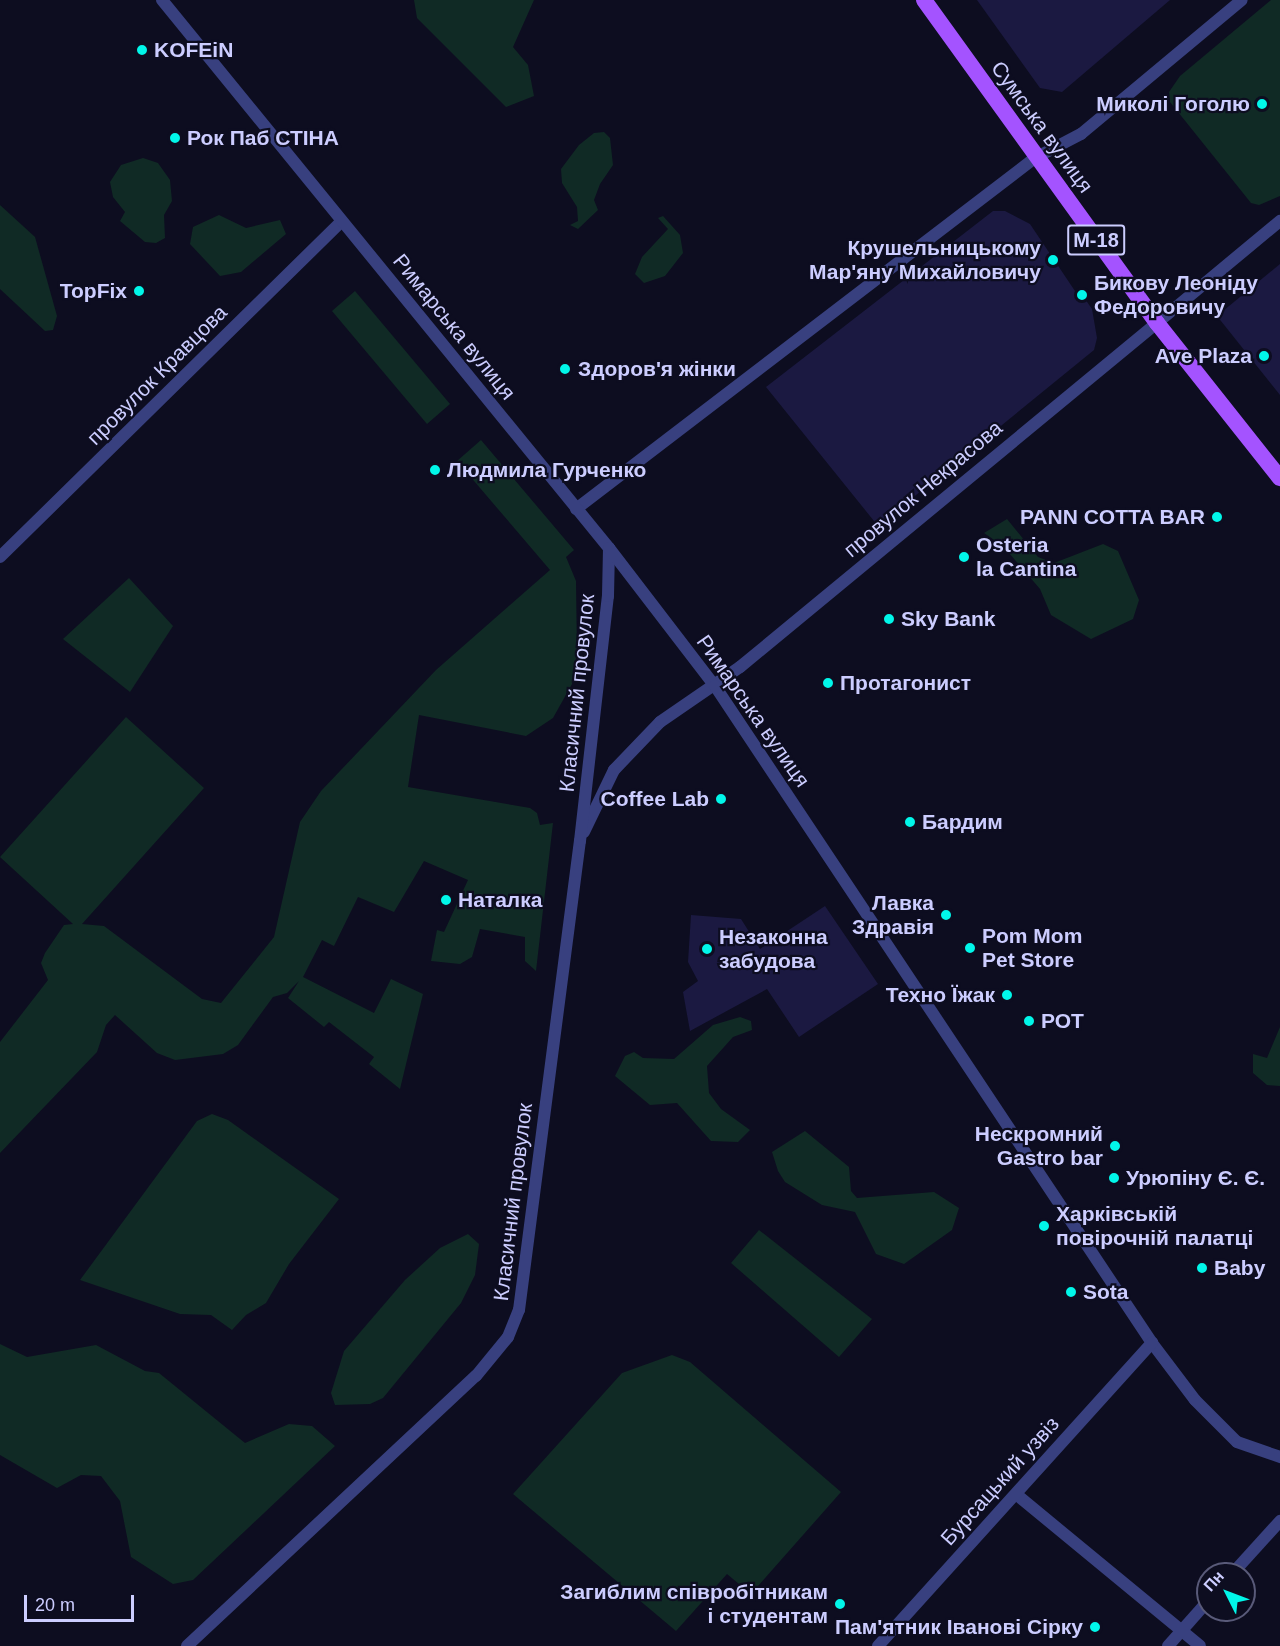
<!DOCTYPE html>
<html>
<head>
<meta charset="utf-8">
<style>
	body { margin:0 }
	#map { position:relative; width:1280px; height:1646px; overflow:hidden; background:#0d0d20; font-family:Helvetica,sans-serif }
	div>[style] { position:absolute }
	.green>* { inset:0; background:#102a25 }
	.building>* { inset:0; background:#1b1941 }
	.minor>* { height:12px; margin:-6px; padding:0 6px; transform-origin:6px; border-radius:6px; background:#38407f }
	.tertiary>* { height:12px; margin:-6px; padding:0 6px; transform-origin:6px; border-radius:6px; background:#38407f }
	.primary>* { height:16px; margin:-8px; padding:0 8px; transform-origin:8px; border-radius:8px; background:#a453ff }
	.dots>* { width:16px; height:16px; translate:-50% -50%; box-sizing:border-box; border:3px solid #0d0d20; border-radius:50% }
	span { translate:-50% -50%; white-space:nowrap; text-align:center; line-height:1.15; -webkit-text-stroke:4.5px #0d0d20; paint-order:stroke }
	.shield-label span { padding:2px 4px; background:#0d0d20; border:2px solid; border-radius:4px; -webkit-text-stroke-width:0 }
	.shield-label { font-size:20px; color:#cccdff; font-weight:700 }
	.poi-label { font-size:21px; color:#cccdff; font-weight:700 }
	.left { translate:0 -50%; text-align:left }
	.right { translate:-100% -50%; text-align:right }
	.street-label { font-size:21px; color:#cccdff }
	.north { position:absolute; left:1196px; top:1562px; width:60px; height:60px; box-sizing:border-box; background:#0d0d20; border:2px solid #595a79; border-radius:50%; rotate:312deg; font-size:16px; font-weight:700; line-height:24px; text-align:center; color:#cccdff }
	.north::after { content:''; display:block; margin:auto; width:21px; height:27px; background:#01f6e9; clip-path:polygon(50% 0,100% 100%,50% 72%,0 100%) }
	.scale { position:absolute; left:24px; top:1595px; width:110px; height:27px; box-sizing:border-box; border:3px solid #cccdff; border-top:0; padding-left:8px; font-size:18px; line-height:21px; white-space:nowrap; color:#cccdff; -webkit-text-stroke:4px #0d0d20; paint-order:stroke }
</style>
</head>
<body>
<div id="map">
	<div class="green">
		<i style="clip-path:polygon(414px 0,534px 0,513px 47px,528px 65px,534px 96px,506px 107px,417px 18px)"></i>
		<i style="clip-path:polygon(1271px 0,1280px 0,1280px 196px,1259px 205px,1251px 203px,1170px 102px,1169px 92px,1180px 76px)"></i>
		<i style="clip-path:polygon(604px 132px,610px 138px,613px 165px,600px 184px,594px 200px,598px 210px,578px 229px,570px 225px,578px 221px,577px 207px,562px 183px,561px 169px,579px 145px,594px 133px)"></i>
		<i style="clip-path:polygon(143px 158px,158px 163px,170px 180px,172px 201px,164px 215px,165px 238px,156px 243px,145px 242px,120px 221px,125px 212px,113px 197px,110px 182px,121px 165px)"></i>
		<i style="clip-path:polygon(0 205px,35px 237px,57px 316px,53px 330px,45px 331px,0 289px)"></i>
		<i style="clip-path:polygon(219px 215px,246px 228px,280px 220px,286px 234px,241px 272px,220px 276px,190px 244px,193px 227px)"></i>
		<i style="clip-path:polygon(663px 216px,680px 235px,683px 253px,665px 276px,644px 283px,635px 274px,642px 257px,668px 229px,658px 218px)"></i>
		<i style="clip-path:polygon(355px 291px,450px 404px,427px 424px,332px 311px)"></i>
		<i style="clip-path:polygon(481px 440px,574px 550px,566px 557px,576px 581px,577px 655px,572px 684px,553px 718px,526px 736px,419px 715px,408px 787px,530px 808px,537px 813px,540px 825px,553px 823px,536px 971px,525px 961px,525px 937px,480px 929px,472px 957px,460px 964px,431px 961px,437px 930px,444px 932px,468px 880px,424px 861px,394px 912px,358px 897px,334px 946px,322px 940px,303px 977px,374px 1013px,391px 979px,423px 994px,400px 1089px,369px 1064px,374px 1057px,329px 1022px,324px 1027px,288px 998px,299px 981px,287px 993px,273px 997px,238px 1045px,223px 1054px,175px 1060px,157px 1053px,115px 1015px,106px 1025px,97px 1052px,0 1153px,0 1042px,48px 980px,41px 963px,45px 953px,64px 925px,73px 924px,0 857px,126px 717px,204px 788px,82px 924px,104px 926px,202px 999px,221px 1003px,274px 937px,300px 822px,321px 791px,436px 670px,550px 570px,457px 461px)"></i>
		<i style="clip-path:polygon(1007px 519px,1038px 557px,1054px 563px,1103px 544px,1118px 551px,1139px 600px,1133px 619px,1091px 639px,1051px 615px,1040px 589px,1003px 546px,984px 533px)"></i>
		<i style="clip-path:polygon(129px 578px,173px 626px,130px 692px,63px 639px)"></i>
		<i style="clip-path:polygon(740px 1017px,751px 1021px,752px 1030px,733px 1037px,707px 1066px,709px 1093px,721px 1109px,750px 1130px,738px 1142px,711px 1141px,677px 1103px,650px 1105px,615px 1076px,625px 1056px,634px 1052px,643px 1058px,674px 1059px,713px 1025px)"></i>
		<i style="clip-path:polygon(1280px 1027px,1280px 1086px,1267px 1085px,1253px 1073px,1253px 1054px,1267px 1058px)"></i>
		<i style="clip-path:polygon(212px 1114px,228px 1120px,339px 1199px,289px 1264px,266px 1303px,246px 1315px,232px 1330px,211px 1315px,180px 1314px,80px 1280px,197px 1121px)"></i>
		<i style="clip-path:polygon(805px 1131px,849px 1167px,851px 1191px,857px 1198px,934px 1192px,959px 1208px,952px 1230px,904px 1264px,876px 1254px,855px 1212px,822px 1205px,785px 1182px,778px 1171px,772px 1152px)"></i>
		<i style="clip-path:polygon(759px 1230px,872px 1319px,839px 1357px,731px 1263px)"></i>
		<i style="clip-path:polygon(468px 1234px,479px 1244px,475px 1275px,461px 1303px,383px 1398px,370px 1404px,335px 1405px,331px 1393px,344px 1351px,405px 1280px,440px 1248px)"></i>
		<i style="clip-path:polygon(0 1344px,27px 1357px,96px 1345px,145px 1371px,159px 1373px,245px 1443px,289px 1424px,312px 1426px,335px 1446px,193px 1580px,173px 1584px,131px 1557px,120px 1501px,101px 1476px,81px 1475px,57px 1488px,0 1455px)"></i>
		<i style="clip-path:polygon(672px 1355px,690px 1362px,841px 1492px,751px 1594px,727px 1574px,676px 1631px,513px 1494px,622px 1373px)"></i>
	</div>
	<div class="building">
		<i style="clip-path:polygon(977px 0,1170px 0,1062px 92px,1040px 88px)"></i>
		<i style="clip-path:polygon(993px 211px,1005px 211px,1030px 224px,1075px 291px,1078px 289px,1092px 309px,1097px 338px,1094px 350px,878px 526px,766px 387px)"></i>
		<i style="clip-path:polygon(1280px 264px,1280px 395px,1217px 316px)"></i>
		<i style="clip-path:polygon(825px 906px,878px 984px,799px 1037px,767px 989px,690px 1031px,683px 992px,698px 981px,688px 962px,691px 915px,741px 919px,760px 949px)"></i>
	</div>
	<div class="minor">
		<i style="left:576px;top:509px;width:578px;rotate:-37.41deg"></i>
		<i style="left:0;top:557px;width:479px;rotate:-44.5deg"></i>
		<i style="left:584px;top:832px;width:69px;rotate:-64.2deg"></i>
		<i style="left:614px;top:770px;width:66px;rotate:-46.2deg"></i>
		<i style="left:660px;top:722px;width:97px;rotate:-34.5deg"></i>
		<i style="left:740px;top:667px;width:541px;rotate:-39.52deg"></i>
		<i style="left:187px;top:1646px;width:396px;rotate:-43.1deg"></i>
		<i style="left:476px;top:1376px;width:50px;rotate:-50.6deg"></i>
		<i style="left:508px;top:1337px;width:29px;rotate:-68deg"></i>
		<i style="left:519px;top:1310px;width:473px;rotate:-82.6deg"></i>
		<i style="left:580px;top:841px;width:247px;rotate:-83.5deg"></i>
		<i style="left:608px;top:596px;width:48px;rotate:-88.8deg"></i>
	</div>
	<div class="tertiary">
		<i style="left:162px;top:0;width:707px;rotate:50.8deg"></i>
		<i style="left:609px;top:548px;width:174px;rotate:52.5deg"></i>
		<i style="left:715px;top:686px;width:789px;rotate:56.37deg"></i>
		<i style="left:1152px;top:1343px;width:71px;rotate:53deg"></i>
		<i style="left:1195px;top:1400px;width:59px;rotate:45deg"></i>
		<i style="left:1237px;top:1442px;width:46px;rotate:19.2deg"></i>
		<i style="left:1035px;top:158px;width:52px;rotate:-27.6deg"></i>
		<i style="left:1081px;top:134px;width:209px;rotate:-39.8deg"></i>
		<i style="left:1157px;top:323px;width:160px;rotate:-39.7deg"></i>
		<i style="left:1017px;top:1495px;width:237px;rotate:39.5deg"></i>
		<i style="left:1232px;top:1574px;width:72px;rotate:-47.8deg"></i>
		<i style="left:878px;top:1646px;width:409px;rotate:-47.9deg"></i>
		<i style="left:1168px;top:1646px;width:60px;rotate:-48.4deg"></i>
	</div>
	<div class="primary">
		<i style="left:924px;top:0;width:398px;rotate:54.2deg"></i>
		<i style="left:1157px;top:323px;width:198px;rotate:51.6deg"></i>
	</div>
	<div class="dots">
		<i style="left:142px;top:50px;background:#01f6e9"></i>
		<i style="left:1262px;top:104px;background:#01f6e9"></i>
		<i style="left:175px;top:138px;background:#01f6e9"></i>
		<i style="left:1053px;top:260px;background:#01f6e9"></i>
		<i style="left:139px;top:291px;background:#01f6e9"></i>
		<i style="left:1082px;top:295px;background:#01f6e9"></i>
		<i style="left:1264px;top:356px;background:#01f6e9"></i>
		<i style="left:565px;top:369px;background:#01f6e9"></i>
		<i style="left:435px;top:470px;background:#01f6e9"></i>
		<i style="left:1217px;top:517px;background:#01f6e9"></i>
		<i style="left:964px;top:557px;background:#01f6e9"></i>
		<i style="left:889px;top:619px;background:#01f6e9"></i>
		<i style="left:828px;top:683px;background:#01f6e9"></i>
		<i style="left:721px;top:799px;background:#01f6e9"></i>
		<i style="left:910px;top:822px;background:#01f6e9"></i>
		<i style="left:446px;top:900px;background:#01f6e9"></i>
		<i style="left:946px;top:915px;background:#01f6e9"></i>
		<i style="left:970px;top:948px;background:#01f6e9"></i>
		<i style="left:707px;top:949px;background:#01f6e9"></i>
		<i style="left:1007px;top:995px;background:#01f6e9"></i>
		<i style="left:1029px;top:1021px;background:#01f6e9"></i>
		<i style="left:1115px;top:1146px;background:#01f6e9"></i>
		<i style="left:1114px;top:1178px;background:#01f6e9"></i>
		<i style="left:1044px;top:1226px;background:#01f6e9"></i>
		<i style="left:1202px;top:1268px;background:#01f6e9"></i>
		<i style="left:1071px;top:1292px;background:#01f6e9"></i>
		<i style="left:840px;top:1604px;background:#01f6e9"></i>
		<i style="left:1095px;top:1627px;background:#01f6e9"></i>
	</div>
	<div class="shield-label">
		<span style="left:1096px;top:240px">М-18</span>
	</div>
	<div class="poi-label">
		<span class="left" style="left:154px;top:50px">KOFEiN</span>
		<span class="right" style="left:1250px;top:104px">Миколі Гоголю</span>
		<span class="left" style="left:187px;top:138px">Рок Паб СТІНА</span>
		<span class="right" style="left:1041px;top:260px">Крушельницькому<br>Мар'яну Михайловичу</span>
		<span class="left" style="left:1094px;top:295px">Бикову Леоніду<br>Федоровичу</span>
		<span class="right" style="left:127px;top:291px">TopFix</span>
		<span class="right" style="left:1252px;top:356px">Ave Plaza</span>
		<span class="left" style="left:578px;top:369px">Здоров'я жінки</span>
		<span class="left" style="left:447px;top:470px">Людмила Гурченко</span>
		<span class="right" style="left:1205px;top:517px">PANN COTTA BAR</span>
		<span class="left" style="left:976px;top:557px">Osteria<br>la Cantina</span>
		<span class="left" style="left:901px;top:619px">Sky Bank</span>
		<span class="left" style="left:840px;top:683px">Протагонист</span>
		<span class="right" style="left:709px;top:799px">Coffee Lab</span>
		<span class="left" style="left:922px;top:822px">Бардим</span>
		<span class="left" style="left:458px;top:900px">Наталка</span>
		<span class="right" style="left:934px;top:915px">Лавка<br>Здравія</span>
		<span class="left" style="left:982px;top:948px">Pom Mom<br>Pet Store</span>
		<span class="left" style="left:719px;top:949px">Незаконна<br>забудова</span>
		<span class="right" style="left:995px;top:995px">Техно Їжак</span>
		<span class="left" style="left:1041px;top:1021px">РОТ</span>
		<span class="right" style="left:1103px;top:1146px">Нескромний<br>Gastro bar</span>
		<span class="left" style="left:1126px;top:1178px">Урюпіну Є. Є.</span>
		<span class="left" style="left:1056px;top:1226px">Харківській<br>повірочній палатці</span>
		<span class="left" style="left:1214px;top:1268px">Baby</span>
		<span class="left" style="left:1083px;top:1292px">Sota</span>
		<span class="right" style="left:828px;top:1604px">Загиблим співробітникам<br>і студентам</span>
		<span class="right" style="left:1083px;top:1627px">Пам'ятник Іванові Сірку</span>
	</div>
	<div class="street-label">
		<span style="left:1042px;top:127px;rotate:54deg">Сумська вулиця</span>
		<span style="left:454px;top:327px;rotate:51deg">Римарська вулиця</span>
		<span style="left:157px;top:375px;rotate:-45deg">провулок Кравцова</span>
		<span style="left:923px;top:489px;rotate:-40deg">провулок Некрасова</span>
		<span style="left:577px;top:693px;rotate:-84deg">Класичний провулок</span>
		<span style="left:753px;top:711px;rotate:55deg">Римарська вулиця</span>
		<span style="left:513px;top:1202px;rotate:-83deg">Класичний провулок</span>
		<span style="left:1000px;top:1481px;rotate:-48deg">Бурсацький узвіз</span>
	</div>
	<div class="north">Пн</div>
	<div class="scale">20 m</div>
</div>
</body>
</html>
